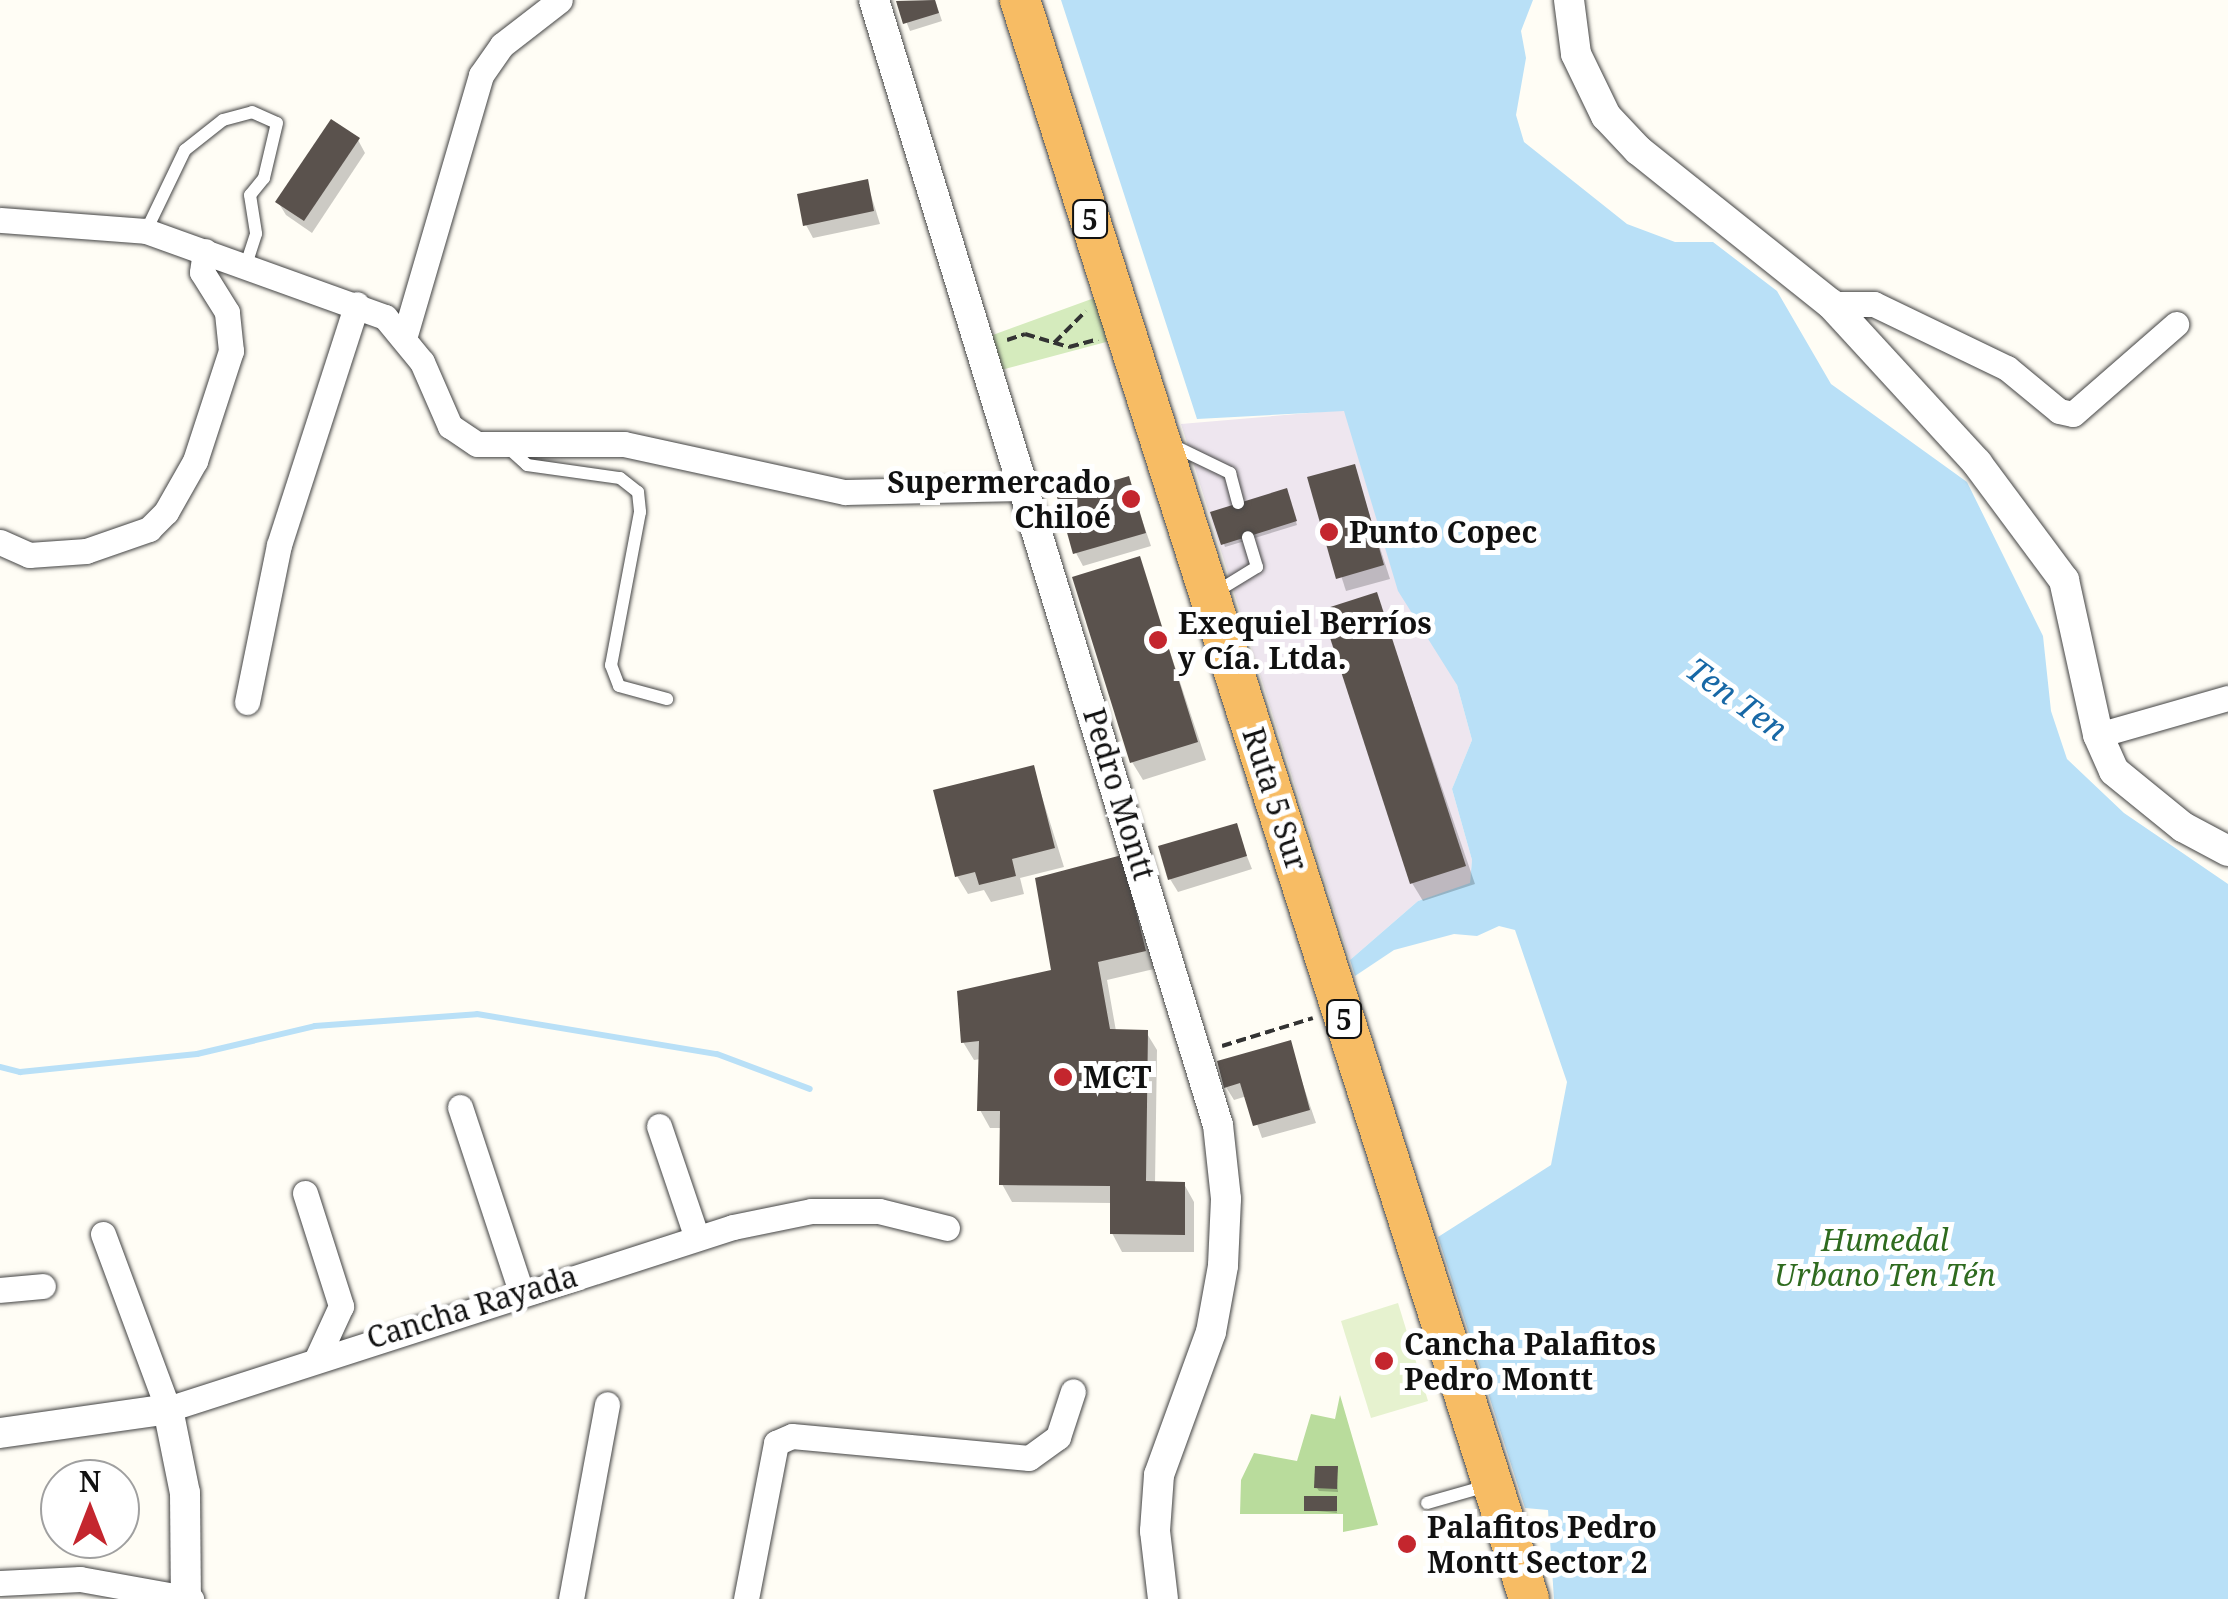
<!DOCTYPE html>
<html>
<head>
<meta charset="utf-8">
<style>
	body { margin:0 }
	#map { position:relative; width:2228px; height:1599px; overflow:hidden; background:#fffdf5; font-family:"Noto Serif",serif }
	div>[style] { position:absolute }
	.industrial>* { inset:0; background:#eee6ef }
	.green>* { inset:0; background:#d5ebbd }
	.forest>* { inset:0; background:#b9dc9c }
	.pitch>* { inset:0; background:#e6f2cf }
	.water>* { inset:0; background:#b9e0f7 }
	.shadow>* { inset:0; background:#0003 }
	.stream>* { height:6px; margin:-3px; padding:0 3px; transform-origin:3px; border-radius:3px; background:#b9e0f7 }
	.building>* { inset:0; background:#5a524d }
	.path>* { height:4px; margin-top:-2px; transform-origin:0; background:repeating-linear-gradient(90deg,#333 0 10px,transparent 0 15px) }
	.roads { filter:drop-shadow(0 0 2px #444) drop-shadow(0 0 2px #444) }
	.service>* { height:12px; margin:-6px; padding:0 6px; transform-origin:6px; border-radius:6px; background:#fff }
	.minor>* { height:25px; margin:-12.5px; padding:0 12.5px; transform-origin:12.5px; border-radius:12.5px; background:#fff }
	.tertiary>* { height:30px; margin:-15px; padding:0 15px; transform-origin:15px; border-radius:15px; background:#fff }
	.trunk>* { height:40px; margin:-20px; padding:0 20px; transform-origin:20px; border-radius:20px; background:#f7bc64 }
	.dots>* { width:28px; height:28px; translate:-50% -50%; box-sizing:border-box; border:5px solid #fff; border-radius:50% }
	span { translate:-50% -50%; white-space:nowrap; text-align:center; line-height:1.15; -webkit-text-stroke:10px #fff; paint-order:stroke }
	.shield-label span { padding:2px 8px; background:#fff; border:2px solid; border-radius:8px; -webkit-text-stroke-width:0 }
	.shield-label { font-size:28px; color:#111; font-weight:700 }
	.poi-label { font-size:30px; color:#111; font-weight:700 }
	.right { translate:-100% -50%; text-align:right }
	.left { translate:0 -50%; text-align:left }
	.street-label { font-size:30px; color:#111 }
	.park-label { font-size:30px; color:#2f6b1f; font-style:italic }
	.water-label { font-size:32px; color:#1768a6; font-style:italic }
	.north { position:absolute; left:40px; top:1459px; width:100px; height:100px; box-sizing:border-box; background:#fff; border:2px solid #a0a0a0; border-radius:50%; rotate:0deg; font-size:28px; font-weight:700; line-height:40px; text-align:center; color:#111 }
	.north::after { content:''; display:block; margin:auto; width:35px; height:45px; background:#c4262e; clip-path:polygon(50% 0,100% 100%,50% 72%,0 100%) }
</style>
</head>
<body>
<div id="map">
	<div class="industrial">
		<i style="clip-path:polygon(1344px 410px,1457px 685px,1472px 740px,1452px 789px,1472px 860px,1470px 884px,1418px 901px,1350px 960px,1181px 424px)"></i>
	</div>
	<div class="green">
		<i style="clip-path:polygon(1108px 293px,1121px 338px,1001px 370px,990px 336px)"></i>
	</div>
	<div class="forest">
		<i style="clip-path:polygon(1340px 1395px,1378px 1525px,1343px 1532px,1343px 1514px,1240px 1514px,1241px 1480px,1254px 1453px,1297px 1461px,1311px 1414px,1335px 1419px)"></i>
	</div>
	<div class="pitch">
		<i style="clip-path:polygon(1398px 1303px,1428px 1401px,1371px 1418px,1341px 1321px)"></i>
	</div>
	<div class="water">
		<i style="clip-path:polygon(1061px 0,1533px 0,1521px 31px,1526px 58px,1516px 115px,1524px 142px,1627px 224px,1675px 242px,1713px 242px,1777px 291px,1831px 384px,1967px 482px,2043px 636px,2051px 711px,2067px 759px,2124px 813px,2228px 884px,2228px 1599px,1554px 1599px,1548px 1510px,1525px 1508px,1438px 1237px,1551px 1165px,1567px 1082px,1515px 930px,1499px 926px,1477px 936px,1454px 934px,1394px 950px,1355px 976px,1350px 960px,1418px 901px,1470px 883px,1472px 860px,1452px 789px,1472px 740px,1457px 685px,1398px 591px,1344px 411px,1197px 419px)"></i>
	</div>
	<div class="shadow">
		<i style="clip-path:polygon(935px 0,942px 21px,910px 31px,899px 3px)"></i>
		<i style="clip-path:polygon(358px 140px,365px 153px,312px 233px,286px 215px,278px 202px)"></i>
		<i style="clip-path:polygon(867px 182px,880px 224px,813px 238px,806px 225px)"></i>
		<i style="clip-path:polygon(1354px 467px,1390px 579px,1346px 591px,1310px 479px)"></i>
		<i style="clip-path:polygon(1128px 479px,1151px 546px,1083px 566px,1076px 553px)"></i>
		<i style="clip-path:polygon(1287px 494px,1297px 525px,1225px 547px,1213px 513px)"></i>
		<i style="clip-path:polygon(1139px 559px,1206px 760px,1143px 780px,1132px 762px)"></i>
		<i style="clip-path:polygon(1376px 595px,1475px 884px,1423px 901px,1412px 883px)"></i>
		<i style="clip-path:polygon(1033px 768px,1064px 867px,1020px 878px,1024px 894px,991px 902px,984px 890px,968px 894px,957px 876px)"></i>
		<i style="clip-path:polygon(1235px 826px,1252px 869px,1178px 892px,1170px 879px)"></i>
		<i style="clip-path:polygon(1132px 876px,1154px 969px,1107px 980px,1116px 1031px,1146px 1032px,1157px 1050px,1155px 1184px,1184px 1184px,1194px 1202px,1194px 1252px,1122px 1252px,1112px 1233px,1112px 1203px,1012px 1202px,1002px 1184px,1003px 1128px,990px 1128px,980px 1110px,981px 1059px,974px 1060px,963px 1042px,1053px 972px)"></i>
		<i style="clip-path:polygon(1289px 1043px,1316px 1123px,1262px 1138px,1247px 1096px,1234px 1100px,1226px 1087px)"></i>
		<i style="clip-path:polygon(1336px 1468px,1338px 1492px,1319px 1491px,1317px 1488px)"></i>
		<i style="clip-path:polygon(1335px 1498px,1337px 1513px,1307px 1510px)"></i>
	</div>
	<div class="stream">
		<i style="left:0;top:1067px;width:21px;rotate:14deg"></i>
		<i style="left:20px;top:1072px;width:178px;rotate:-5.8deg"></i>
		<i style="left:197px;top:1054px;width:121px;rotate:-13.3deg"></i>
		<i style="left:315px;top:1026px;width:162px;rotate:-4.2deg"></i>
		<i style="left:477px;top:1014px;width:243px;rotate:9.5deg"></i>
		<i style="left:717px;top:1054px;width:99px;rotate:20.6deg"></i>
	</div>
	<div class="building">
		<i style="clip-path:polygon(935px 0,939px 13px,903px 24px,896px 1px)"></i>
		<i style="clip-path:polygon(331px 119px,360px 138px,304px 221px,275px 202px)"></i>
		<i style="clip-path:polygon(868px 179px,874px 211px,803px 226px,797px 194px)"></i>
		<i style="clip-path:polygon(1355px 464px,1384px 565px,1336px 579px,1307px 477px)"></i>
		<i style="clip-path:polygon(1129px 476px,1146px 533px,1073px 554px,1057px 497px)"></i>
		<i style="clip-path:polygon(1287px 488px,1297px 521px,1221px 545px,1210px 512px)"></i>
		<i style="clip-path:polygon(1140px 556px,1198px 742px,1130px 763px,1072px 577px)"></i>
		<i style="clip-path:polygon(1377px 592px,1466px 866px,1410px 884px,1321px 610px)"></i>
		<i style="clip-path:polygon(1034px 765px,1055px 848px,1012px 859px,1016px 876px,979px 885px,975px 872px,955px 877px,933px 790px)"></i>
		<i style="clip-path:polygon(1237px 823px,1247px 856px,1168px 880px,1158px 846px)"></i>
		<i style="clip-path:polygon(1122px 855px,1146px 951px,1098px 962px,1110px 1029px,1148px 1030px,1146px 1181px,1185px 1182px,1185px 1235px,1110px 1234px,1110px 1186px,999px 1185px,1000px 1111px,977px 1111px,979px 1041px,961px 1043px,957px 991px,1051px 970px,1035px 878px)"></i>
		<i style="clip-path:polygon(1291px 1040px,1310px 1110px,1253px 1126px,1240px 1083px,1224px 1088px,1217px 1061px)"></i>
		<i style="clip-path:polygon(1315px 1466px,1338px 1466px,1337px 1489px,1314px 1488px)"></i>
		<i style="clip-path:polygon(1304px 1496px,1337px 1496px,1337px 1511px,1304px 1511px)"></i>
	</div>
	<div class="path">
		<i style="left:1007px;top:340px;width:19px;rotate:-18deg"></i>
		<i style="left:1025px;top:334px;width:46px;rotate:16.5deg"></i>
		<i style="left:1069px;top:347px;width:30px;rotate:-15deg"></i>
		<i style="left:1054px;top:343px;width:45px;rotate:-45deg"></i>
		<i style="left:1222px;top:1046px;width:95px;rotate:-17.1deg"></i>
	</div>
	<div class="roads">
		<div class="service">
			<i style="left:146px;top:231px;width:90px;rotate:-64.3deg"></i>
			<i style="left:185px;top:150px;width:48px;rotate:-38.3deg"></i>
			<i style="left:223px;top:120px;width:30px;rotate:-15deg"></i>
			<i style="left:252px;top:112px;width:27px;rotate:24deg"></i>
			<i style="left:277px;top:123px;width:57px;rotate:103.3deg"></i>
			<i style="left:264px;top:178px;width:22px;rotate:129deg"></i>
			<i style="left:250px;top:195px;width:39px;rotate:81deg"></i>
			<i style="left:256px;top:234px;width:33px;rotate:108deg"></i>
			<i style="left:1170px;top:444px;width:67px;rotate:25.8deg"></i>
			<i style="left:1230px;top:473px;width:31px;rotate:75deg"></i>
			<i style="left:505px;top:445px;width:30px;rotate:42deg"></i>
			<i style="left:527px;top:465px;width:94px;rotate:8deg"></i>
			<i style="left:620px;top:478px;width:23px;rotate:38deg"></i>
			<i style="left:638px;top:492px;width:20px;rotate:84deg"></i>
			<i style="left:640px;top:512px;width:156px;rotate:100.7deg"></i>
			<i style="left:611px;top:665px;width:22px;rotate:69deg"></i>
			<i style="left:619px;top:686px;width:50px;rotate:15.2deg"></i>
			<i style="left:1216px;top:592px;width:48px;rotate:-31.4deg"></i>
			<i style="left:1257px;top:567px;width:31px;rotate:-107deg"></i>
			<i style="left:1427px;top:1503px;width:66px;rotate:-15.9deg"></i>
		</div>
		<div class="minor">
			<i style="left:0;top:220px;width:146px;rotate:4.3deg"></i>
			<i style="left:146px;top:231px;width:254px;rotate:19.8deg"></i>
			<i style="left:385px;top:317px;width:58px;rotate:50.6deg"></i>
			<i style="left:422px;top:362px;width:70px;rotate:66.4deg"></i>
			<i style="left:450px;top:426px;width:32px;rotate:34deg"></i>
			<i style="left:477px;top:444px;width:147px"></i>
			<i style="left:624px;top:444px;width:226px;rotate:12.3deg"></i>
			<i style="left:845px;top:492px;width:178px;rotate:-1.3deg"></i>
			<i style="left:1831px;top:304px;width:43px"></i>
			<i style="left:1874px;top:304px;width:148px;rotate:25.7deg"></i>
			<i style="left:2007px;top:368px;width:67px;rotate:39.6deg"></i>
			<i style="left:2059px;top:411px;width:14px;rotate:12deg"></i>
			<i style="left:2073px;top:414px;width:137px;rotate:-41.1deg"></i>
			<i style="left:405px;top:335px;width:271px;rotate:-73.7deg"></i>
			<i style="left:481px;top:75px;width:37px;rotate:-55deg"></i>
			<i style="left:502px;top:45px;width:73px;rotate:-37.8deg"></i>
			<i style="left:0;top:542px;width:32px;rotate:24deg"></i>
			<i style="left:29px;top:555px;width:57px;rotate:-4deg"></i>
			<i style="left:86px;top:551px;width:67px;rotate:-19.2deg"></i>
			<i style="left:149px;top:529px;width:24px;rotate:-45deg"></i>
			<i style="left:166px;top:512px;width:59px;rotate:-60.4deg"></i>
			<i style="left:195px;top:461px;width:116px;rotate:-71.9deg"></i>
			<i style="left:231px;top:351px;width:39px;rotate:-96deg"></i>
			<i style="left:227px;top:312px;width:47px;rotate:-122deg"></i>
			<i style="left:202px;top:272px;width:21px;rotate:-82deg"></i>
			<i style="left:247px;top:702px;width:160px;rotate:-78.5deg"></i>
			<i style="left:279px;top:545px;width:253px;rotate:-72.1deg"></i>
			<i style="left:2098px;top:735px;width:135px;rotate:-15.9deg"></i>
			<i style="left:460px;top:1107px;width:194px;rotate:71.7deg"></i>
			<i style="left:659px;top:1126px;width:118px;rotate:71.3deg"></i>
			<i style="left:305px;top:1193px;width:119px;rotate:72.3deg"></i>
			<i style="left:341px;top:1306px;width:55px;rotate:114.7deg"></i>
			<i style="left:103px;top:1234px;width:187px;rotate:69.6deg"></i>
			<i style="left:168px;top:1409px;width:594px;rotate:-17.85deg"></i>
			<i style="left:733px;top:1227px;width:80px;rotate:-11.6deg"></i>
			<i style="left:811px;top:1211px;width:68px"></i>
			<i style="left:879px;top:1211px;width:70px;rotate:14deg"></i>
			<i style="left:0;top:1290px;width:43px;rotate:-5.3deg"></i>
			<i style="left:0;top:1583px;width:80px;rotate:-2.9deg"></i>
			<i style="left:80px;top:1579px;width:113px;rotate:10.2deg"></i>
			<i style="left:571px;top:1599px;width:198px;rotate:-79.5deg"></i>
			<i style="left:746px;top:1599px;width:159px;rotate:-79.1deg"></i>
			<i style="left:776px;top:1443px;width:17px;rotate:-24deg"></i>
			<i style="left:792px;top:1436px;width:238px;rotate:5.3deg"></i>
			<i style="left:1029px;top:1458px;width:36px;rotate:-36deg"></i>
			<i style="left:1058px;top:1437px;width:48px;rotate:-71.9deg"></i>
		</div>
		<div class="tertiary">
			<i style="left:874px;top:0;width:1176px;rotate:73deg"></i>
			<i style="left:1218px;top:1125px;width:74px;rotate:83.8deg"></i>
			<i style="left:1226px;top:1199px;width:67px;rotate:92.6deg"></i>
			<i style="left:1223px;top:1266px;width:67px;rotate:100.3deg"></i>
			<i style="left:1211px;top:1332px;width:152px;rotate:110deg"></i>
			<i style="left:1159px;top:1475px;width:56px;rotate:94.1deg"></i>
			<i style="left:1155px;top:1531px;width:68px;rotate:83.3deg"></i>
			<i style="left:1569px;top:0;width:54px;rotate:82.6deg"></i>
			<i style="left:1576px;top:54px;width:69px;rotate:64.2deg"></i>
			<i style="left:1606px;top:116px;width:47px;rotate:46.7deg"></i>
			<i style="left:1638px;top:150px;width:247px;rotate:38.6deg"></i>
			<i style="left:1831px;top:304px;width:216px;rotate:47.4deg"></i>
			<i style="left:1977px;top:463px;width:146px;rotate:53.4deg"></i>
			<i style="left:2064px;top:580px;width:159px;rotate:77.6deg"></i>
			<i style="left:2098px;top:735px;width:39px;rotate:66deg"></i>
			<i style="left:2114px;top:771px;width:89px;rotate:39.1deg"></i>
			<i style="left:2183px;top:827px;width:51px;rotate:28.1deg"></i>
			<i style="left:0;top:1433px;width:170px;rotate:-8.1deg"></i>
			<i style="left:168px;top:1409px;width:86px;rotate:78.6deg"></i>
			<i style="left:185px;top:1493px;width:106px;rotate:89.5deg"></i>
		</div>
		<div class="trunk">
			<i style="left:1020px;top:0;width:1678px;rotate:72.34deg"></i>
		</div>
	</div>
	<div class="dots">
		<i style="left:1131px;top:499px;background:#c4262e"></i>
		<i style="left:1329px;top:532px;background:#c4262e"></i>
		<i style="left:1158px;top:640px;background:#c4262e"></i>
		<i style="left:1063px;top:1077px;background:#c4262e"></i>
		<i style="left:1384px;top:1361px;background:#c4262e"></i>
		<i style="left:1407px;top:1544px;background:#c4262e"></i>
	</div>
	<div class="shield-label">
		<span style="left:1090px;top:219px">5</span>
		<span style="left:1344px;top:1019px">5</span>
	</div>
	<div class="poi-label">
		<span class="right" style="left:1111px;top:499px">Supermercado<br>Chiloé</span>
		<span class="left" style="left:1349px;top:532px">Punto Copec</span>
		<span class="left" style="left:1178px;top:640px">Exequiel Berríos<br>y Cía. Ltda.</span>
		<span class="left" style="left:1083px;top:1077px">MCT</span>
		<span class="left" style="left:1404px;top:1361px">Cancha Palafitos<br>Pedro Montt</span>
		<span class="left" style="left:1427px;top:1544px">Palafitos Pedro<br>Montt Sector 2</span>
	</div>
	<div class="street-label">
		<span style="left:1119px;top:794px;rotate:73deg">Pedro Montt</span>
		<span style="left:1275px;top:799px;rotate:72deg">Ruta 5 Sur</span>
		<span style="left:472px;top:1307px;rotate:-17deg">Cancha Rayada</span>
	</div>
	<div class="park-label">
		<span style="left:1885px;top:1257px">Humedal<br>Urbano Ten Tén</span>
	</div>
	<div class="water-label">
		<span style="left:1737px;top:699px;rotate:36deg">Ten Ten</span>
	</div>
	<div class="north">N</div>
</div>
</body>
</html>
